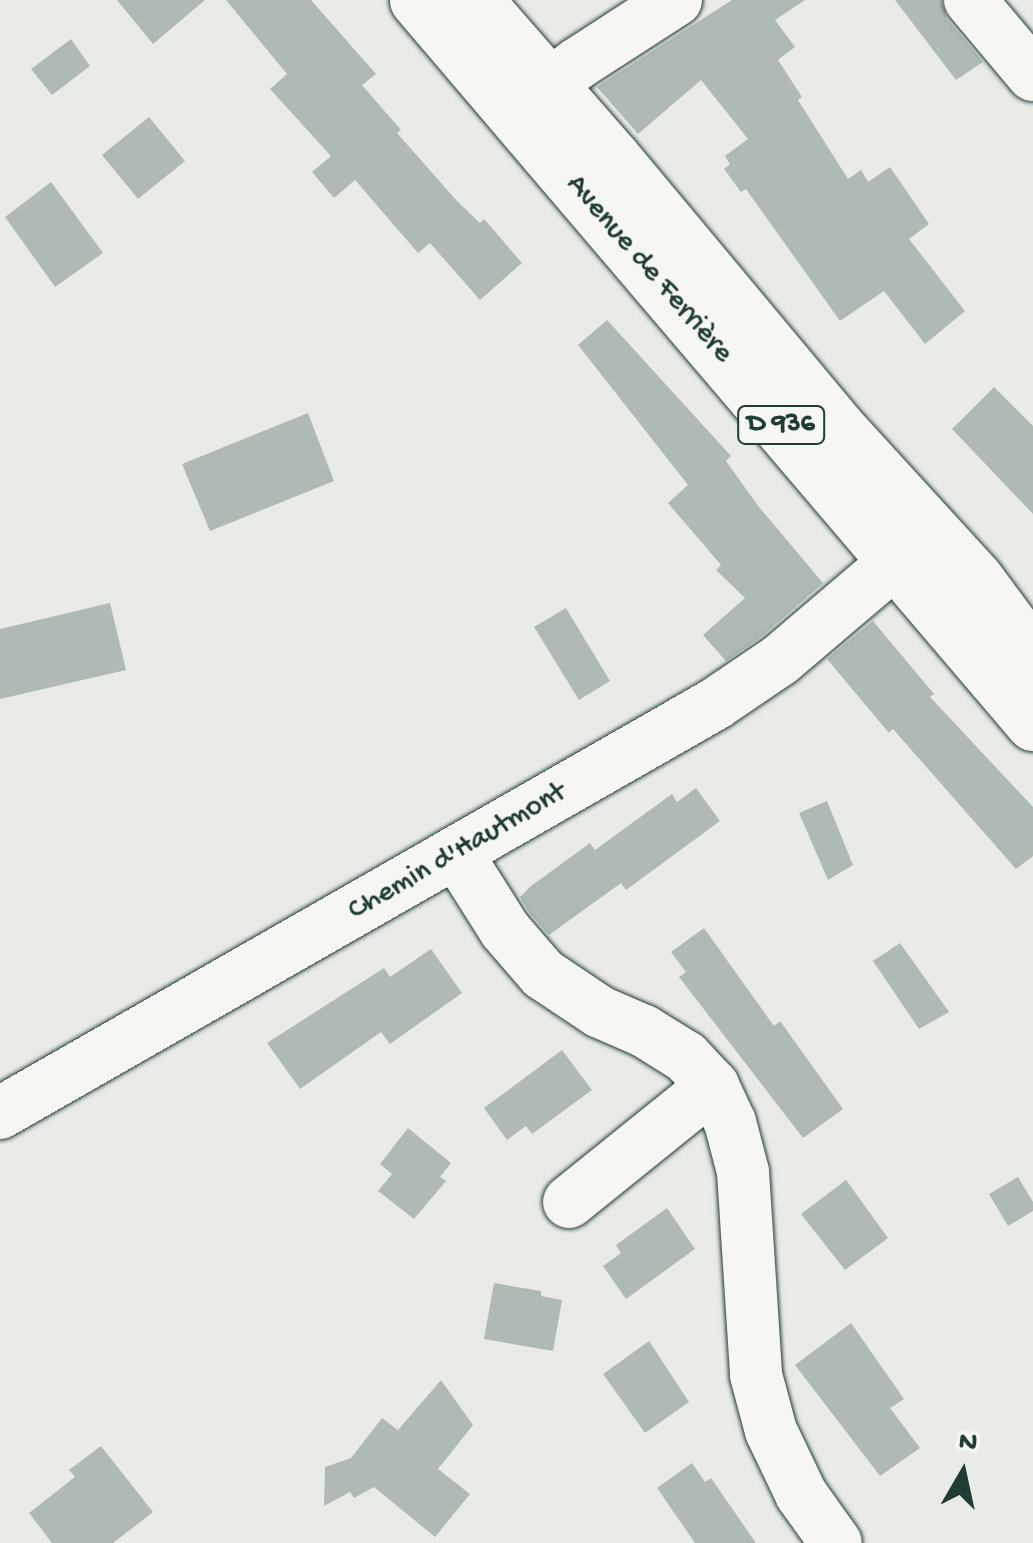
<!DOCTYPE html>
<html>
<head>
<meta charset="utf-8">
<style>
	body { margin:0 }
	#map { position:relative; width:1033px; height:1543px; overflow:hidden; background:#e9ebe7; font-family:"Gochi Hand",sans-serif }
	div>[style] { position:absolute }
	.building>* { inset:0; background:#b0bab5 }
	.roads { filter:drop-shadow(0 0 2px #1f3d34) drop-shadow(0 0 2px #1f3d34) }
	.minor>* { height:52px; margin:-26px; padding:0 26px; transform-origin:26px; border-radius:26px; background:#f6f6f2 }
	.major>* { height:55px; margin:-27.5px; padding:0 27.5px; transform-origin:27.5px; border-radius:27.5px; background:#f6f6f2 }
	span { translate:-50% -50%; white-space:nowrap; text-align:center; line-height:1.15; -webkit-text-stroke:9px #f6f6f2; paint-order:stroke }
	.shield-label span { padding:2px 8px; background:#f6f6f2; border:2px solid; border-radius:8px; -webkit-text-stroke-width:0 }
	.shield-label { font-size:28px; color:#1f3d34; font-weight:700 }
	.street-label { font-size:30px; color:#1f3d34 }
	.north { position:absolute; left:913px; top:1423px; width:100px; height:100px; -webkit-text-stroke:8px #f6f6f2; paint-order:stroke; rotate:9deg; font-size:28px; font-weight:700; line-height:40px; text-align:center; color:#1f3d34 }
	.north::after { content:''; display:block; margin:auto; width:35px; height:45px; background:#1f3d34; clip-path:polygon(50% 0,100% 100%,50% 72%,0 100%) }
</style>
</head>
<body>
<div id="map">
	<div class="building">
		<i style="clip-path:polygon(117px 0,205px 0,153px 44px)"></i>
		<i style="clip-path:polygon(226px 0,311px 0,376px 74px,362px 85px,401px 130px,397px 133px,457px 201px,480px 223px,484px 219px,522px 263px,480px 300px,430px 243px,418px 253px,355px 180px,334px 198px,312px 172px,331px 156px,270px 89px,287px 74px)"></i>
		<i style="clip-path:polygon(732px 0,805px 0,775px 20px,795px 47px,778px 60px,802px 97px,798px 100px,848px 179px,861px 170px,868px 182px,890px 167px,929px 224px,909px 239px,965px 311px,925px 344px,884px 291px,840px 321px,746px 189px,741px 192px,724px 169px,730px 164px,725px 156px,748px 139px,701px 80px,638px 134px,597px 87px)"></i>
		<i style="clip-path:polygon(895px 0,941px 0,947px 19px,983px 62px,956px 80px)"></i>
		<i style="clip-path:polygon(71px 39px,90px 66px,52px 95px,31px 69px)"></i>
		<i style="clip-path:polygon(149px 117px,185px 161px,138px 199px,102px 155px)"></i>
		<i style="clip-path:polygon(51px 182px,103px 253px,55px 287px,5px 217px)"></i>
		<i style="clip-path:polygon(607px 320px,731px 456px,726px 461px,759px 507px,823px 583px,762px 636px,726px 661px,703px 635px,745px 598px,716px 570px,721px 565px,668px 503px,688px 485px,578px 345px)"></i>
		<i style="clip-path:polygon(994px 387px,1033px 426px,1033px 514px,952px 429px)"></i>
		<i style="clip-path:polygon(308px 413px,334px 481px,210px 531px,182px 464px)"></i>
		<i style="clip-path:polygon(110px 603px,126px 670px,0 699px,0 629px)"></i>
		<i style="clip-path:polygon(566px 608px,610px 681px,579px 700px,534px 627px)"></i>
		<i style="clip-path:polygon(873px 621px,934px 694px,930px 697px,1033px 807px,1033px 856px,1016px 869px,893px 729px,889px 733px,827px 659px)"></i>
		<i style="clip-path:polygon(696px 788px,720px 821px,626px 890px,621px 883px,549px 935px,529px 912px,520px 897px,531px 886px,590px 843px,595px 850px,672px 794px,677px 802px)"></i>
		<i style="clip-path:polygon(827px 801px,853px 865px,828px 880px,799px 813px)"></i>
		<i style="clip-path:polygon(704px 928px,774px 1026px,780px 1021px,843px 1109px,803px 1138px,679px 977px,686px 972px,671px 952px)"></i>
		<i style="clip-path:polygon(900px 943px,949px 1012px,919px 1029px,873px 961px)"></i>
		<i style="clip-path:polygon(431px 949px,462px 993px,390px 1044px,381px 1032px,300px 1089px,267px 1043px,384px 968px,390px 977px)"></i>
		<i style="clip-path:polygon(562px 1050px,592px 1090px,532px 1134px,526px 1126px,507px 1140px,484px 1108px)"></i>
		<i style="clip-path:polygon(408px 1128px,451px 1163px,440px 1177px,446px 1181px,414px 1219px,378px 1191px,392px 1174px,380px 1164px)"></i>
		<i style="clip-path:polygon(1018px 1177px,1033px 1202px,1033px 1211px,1008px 1226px,989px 1194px)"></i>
		<i style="clip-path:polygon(846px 1180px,888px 1238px,845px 1270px,801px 1214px)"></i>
		<i style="clip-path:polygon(667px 1208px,695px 1249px,626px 1299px,603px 1266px,621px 1253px,616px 1245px)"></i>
		<i style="clip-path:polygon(494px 1283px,541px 1291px,541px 1296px,562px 1300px,553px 1351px,484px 1339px)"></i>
		<i style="clip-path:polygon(851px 1323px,904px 1399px,890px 1408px,920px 1448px,880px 1476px,795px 1365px)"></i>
		<i style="clip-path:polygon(649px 1341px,689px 1402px,645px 1433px,603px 1374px)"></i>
		<i style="clip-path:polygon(441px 1380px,473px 1425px,438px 1469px,470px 1494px,435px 1537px,374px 1487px,354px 1498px,350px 1492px,324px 1506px,325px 1467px,351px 1458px,382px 1418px,398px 1430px)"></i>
		<i style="clip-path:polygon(101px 1446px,153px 1512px,113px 1543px,52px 1543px,29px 1513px,75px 1477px,69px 1470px)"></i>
		<i style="clip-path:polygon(692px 1463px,705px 1482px,711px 1478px,756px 1543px,695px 1543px,657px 1488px)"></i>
	</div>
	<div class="roads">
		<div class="minor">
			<i style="left:970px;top:0;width:98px;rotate:50deg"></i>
			<i style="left:514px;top:112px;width:79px;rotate:-37.3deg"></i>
			<i style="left:577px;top:64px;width:118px;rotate:-32.9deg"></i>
			<i style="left:457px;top:854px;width:90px;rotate:57.7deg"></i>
			<i style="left:505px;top:930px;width:58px;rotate:49.2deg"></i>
			<i style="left:543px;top:974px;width:69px;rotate:33.7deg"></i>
			<i style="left:600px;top:1012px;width:48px;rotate:23.4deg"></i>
			<i style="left:644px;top:1031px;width:49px;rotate:31.8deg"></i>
			<i style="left:686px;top:1057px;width:40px;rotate:47deg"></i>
			<i style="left:713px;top:1086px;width:40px;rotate:65deg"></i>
			<i style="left:730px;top:1122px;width:52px;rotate:75.4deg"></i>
			<i style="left:743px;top:1172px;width:203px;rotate:86.3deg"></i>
			<i style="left:756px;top:1375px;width:58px;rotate:75deg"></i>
			<i style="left:771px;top:1431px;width:70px;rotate:64.5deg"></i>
			<i style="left:801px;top:1494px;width:60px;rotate:54.5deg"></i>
			<i style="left:0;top:1113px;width:824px;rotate:-29.77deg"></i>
			<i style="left:715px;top:704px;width:78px;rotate:-34.1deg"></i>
			<i style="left:780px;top:660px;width:151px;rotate:-40.4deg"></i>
			<i style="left:895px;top:562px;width:20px;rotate:-24deg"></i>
			<i style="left:913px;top:554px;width:25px"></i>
			<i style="left:569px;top:1202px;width:185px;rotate:-38.9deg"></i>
		</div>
		<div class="major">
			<i style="left:417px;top:0;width:950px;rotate:49.57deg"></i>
			<i style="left:475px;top:0;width:210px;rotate:48.9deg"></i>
			<i style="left:613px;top:158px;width:350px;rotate:50.2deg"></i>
			<i style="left:837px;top:427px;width:205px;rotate:47.6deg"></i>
			<i style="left:975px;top:578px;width:97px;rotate:53.4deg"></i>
		</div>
	</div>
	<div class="shield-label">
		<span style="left:781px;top:425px">D 936</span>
	</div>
	<div class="street-label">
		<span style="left:648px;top:270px;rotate:49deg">Avenue de Ferrière</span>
		<span style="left:458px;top:853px;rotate:-30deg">Chemin d'Hautmont</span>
	</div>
	<div class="north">N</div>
</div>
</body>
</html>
